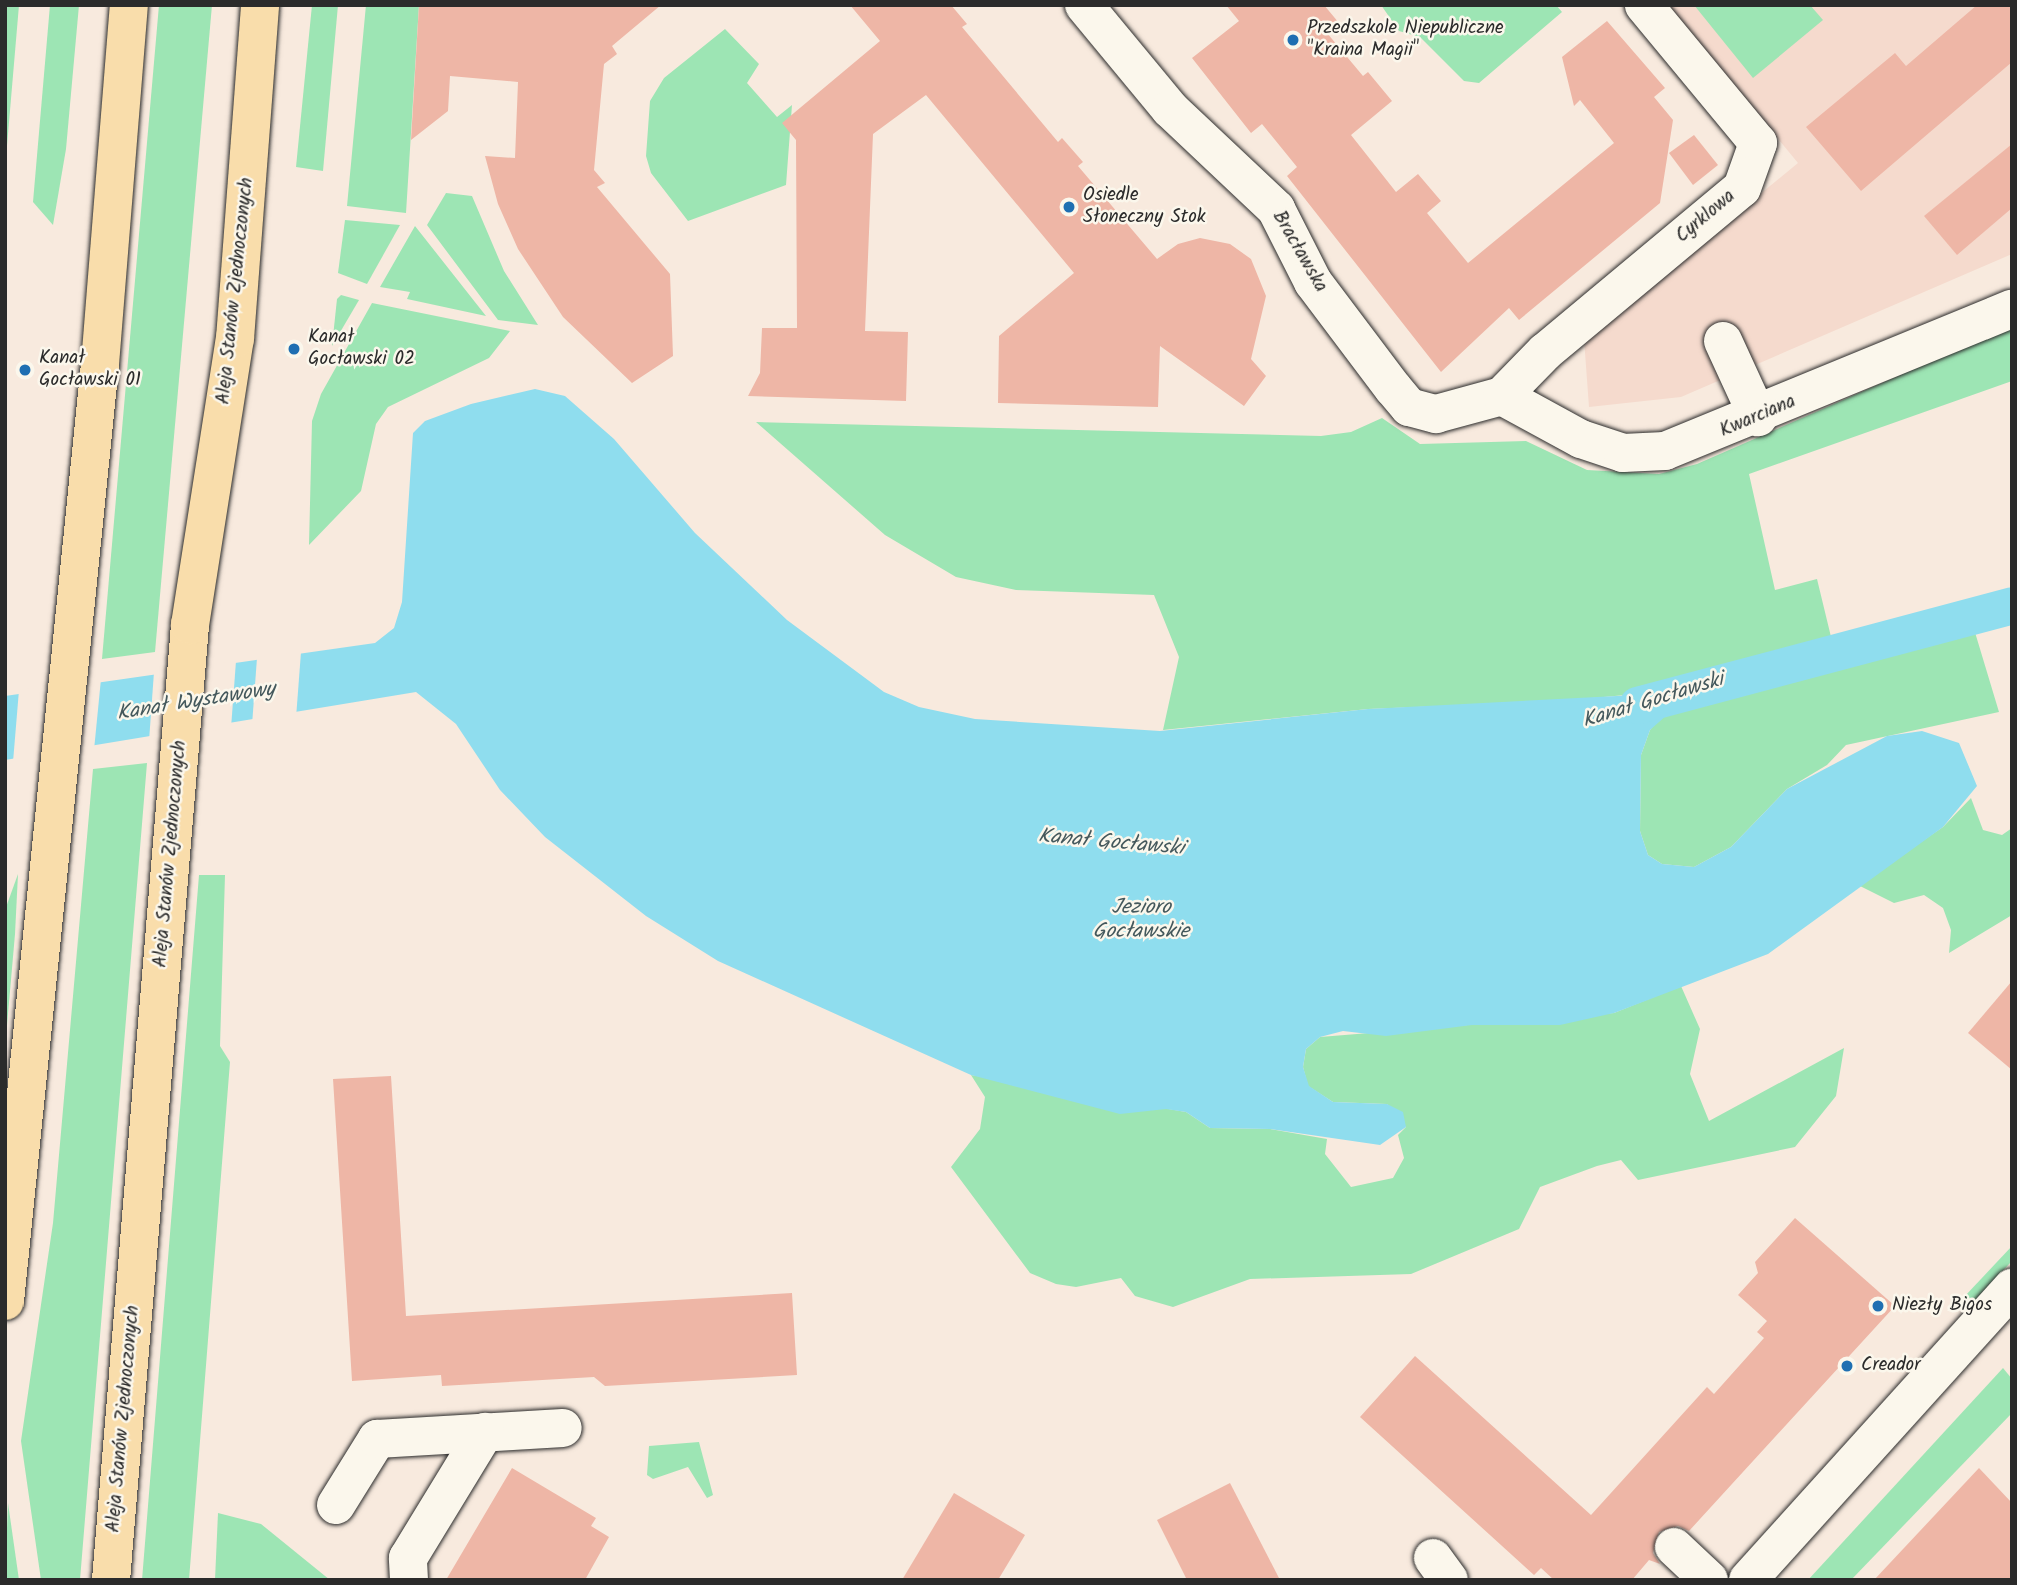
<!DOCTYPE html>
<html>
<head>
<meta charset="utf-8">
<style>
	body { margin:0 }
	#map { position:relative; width:2017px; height:1585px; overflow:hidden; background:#f8eade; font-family:Kalam,sans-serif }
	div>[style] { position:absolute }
	.built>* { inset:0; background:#f5dacd }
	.green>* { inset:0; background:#9de5b4 }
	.water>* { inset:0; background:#8fddee }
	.pier>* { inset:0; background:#f8eade }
	.canal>* { height:37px; margin:-18.5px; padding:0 18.5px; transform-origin:18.5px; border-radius:18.5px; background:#8fddee }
	.building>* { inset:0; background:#eeb6a6 }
	.roads { filter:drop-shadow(0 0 2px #2b2b2b) drop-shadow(0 0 2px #2b2b2b) }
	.minor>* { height:38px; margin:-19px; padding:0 19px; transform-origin:19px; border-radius:19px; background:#fbf7ec }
	.major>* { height:38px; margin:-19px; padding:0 19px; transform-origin:19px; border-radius:19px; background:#f9ddab }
	.dots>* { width:19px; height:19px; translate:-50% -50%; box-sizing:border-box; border:4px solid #fbf7ec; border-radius:50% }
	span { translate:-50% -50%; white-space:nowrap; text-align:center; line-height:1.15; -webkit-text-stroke:5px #fbf7ec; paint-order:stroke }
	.poi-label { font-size:19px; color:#2b2b2b }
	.left { translate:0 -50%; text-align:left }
	.street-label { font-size:19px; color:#2b2b2b }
	.water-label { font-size:21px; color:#44585c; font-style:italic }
	.frame { position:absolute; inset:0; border:7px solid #2b2b2b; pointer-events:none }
</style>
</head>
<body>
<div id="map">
	<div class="built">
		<i style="clip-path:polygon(1668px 5px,2012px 5px,2012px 254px,1681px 397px,1589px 407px,1584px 339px,1798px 163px)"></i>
	</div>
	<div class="green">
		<i style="clip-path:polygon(5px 5px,19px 5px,5px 169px)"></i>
		<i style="clip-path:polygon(50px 5px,79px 5px,66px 149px,53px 225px,33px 202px)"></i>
		<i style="clip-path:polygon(159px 5px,212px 5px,155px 652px,102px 659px)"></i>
		<i style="clip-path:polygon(312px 5px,338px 5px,323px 171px,296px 167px)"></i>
		<i style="clip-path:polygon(366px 5px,419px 5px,406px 213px,347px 206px)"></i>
		<i style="clip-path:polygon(1381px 5px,1556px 5px,1562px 12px,1479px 83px,1464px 81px,1420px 37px,1399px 31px)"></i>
		<i style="clip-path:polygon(1694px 5px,1810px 5px,1823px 20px,1753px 78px)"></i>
		<i style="clip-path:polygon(725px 29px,759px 64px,747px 83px,777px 117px,792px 105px,786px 185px,688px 221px,651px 173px,646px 156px,650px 101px,664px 78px)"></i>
		<i style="clip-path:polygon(446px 193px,472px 196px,504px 271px,538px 325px,498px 320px,427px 225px)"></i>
		<i style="clip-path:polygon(345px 220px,400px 225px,367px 284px,338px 273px)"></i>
		<i style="clip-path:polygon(415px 226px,486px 316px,407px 299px,410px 292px,380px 287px)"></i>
		<i style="clip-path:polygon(341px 295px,359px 300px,332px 346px,337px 299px)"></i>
		<i style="clip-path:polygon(372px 303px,510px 331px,489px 358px,388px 407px,376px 424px,361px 491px,309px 545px,312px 421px,321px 394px)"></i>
		<i style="clip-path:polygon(2012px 326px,2012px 381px,1749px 474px,1775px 590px,1817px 579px,1832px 641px,1648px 693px,1559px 701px,1368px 709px,1163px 730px,1179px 657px,1154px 595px,1016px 590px,956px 577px,885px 535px,756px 422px,1321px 436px,1351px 432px,1382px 418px,1420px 444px,1526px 441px,1587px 470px,1659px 474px,1697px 464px)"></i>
		<i style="clip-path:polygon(1974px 629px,1999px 712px,1846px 745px,1827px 765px,1787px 789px,1731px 847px,1694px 867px,1662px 864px,1648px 855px,1640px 831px,1641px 755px,1650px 730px,1667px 709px,1685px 699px)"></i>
		<i style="clip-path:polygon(147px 763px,80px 1580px,41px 1580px,21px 1441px,53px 1223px,93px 769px)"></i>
		<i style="clip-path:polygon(1971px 798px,1983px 830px,2002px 835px,2012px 828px,2012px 915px,1949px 953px,1951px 930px,1943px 908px,1924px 895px,1894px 903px,1858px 885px,1943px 827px)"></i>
		<i style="clip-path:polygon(18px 874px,15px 934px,5px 1048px,5px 910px)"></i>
		<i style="clip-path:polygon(199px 875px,225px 875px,220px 1046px,230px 1062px,189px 1580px,142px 1580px)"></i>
		<i style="clip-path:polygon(1681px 986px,1700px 1029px,1690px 1074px,1709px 1121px,1844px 1048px,1836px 1096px,1795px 1147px,1638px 1180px,1621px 1160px,1597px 1166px,1540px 1187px,1519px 1229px,1411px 1274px,1250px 1279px,1173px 1307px,1135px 1296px,1121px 1278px,1076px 1287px,1056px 1284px,1030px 1273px,951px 1167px,980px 1129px,985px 1097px,971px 1075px,1186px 1112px,1210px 1128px,1270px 1129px,1327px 1139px,1325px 1154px,1351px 1187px,1393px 1178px,1404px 1158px,1398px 1135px,1406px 1127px,1387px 1104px,1333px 1102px,1308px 1086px,1303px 1067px,1306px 1049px,1320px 1037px,1614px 1013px)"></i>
		<i style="clip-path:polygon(2012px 1246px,2011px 1262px,1969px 1307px,1965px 1296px)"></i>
		<i style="clip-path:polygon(2003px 1368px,2012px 1379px,2012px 1413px,1851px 1580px,1808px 1580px)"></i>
		<i style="clip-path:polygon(699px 1442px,713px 1495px,707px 1498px,688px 1467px,653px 1479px,647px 1475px,649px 1446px)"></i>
		<i style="clip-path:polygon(8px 1503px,19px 1580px,5px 1580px)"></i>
		<i style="clip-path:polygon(218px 1513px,261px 1524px,330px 1580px,215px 1580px)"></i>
	</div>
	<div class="water">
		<i style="clip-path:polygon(535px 389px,565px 396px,614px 439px,695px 533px,787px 620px,884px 692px,919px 707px,975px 719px,1160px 731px,1368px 709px,1636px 695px,1680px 681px,1685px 699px,1650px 730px,1641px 755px,1640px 831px,1648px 855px,1662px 864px,1694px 867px,1731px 847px,1787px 789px,1887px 736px,1922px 731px,1959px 743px,1977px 786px,1943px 827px,1768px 954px,1614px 1013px,1560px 1025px,1472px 1025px,1386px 1036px,1343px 1031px,1320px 1037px,1306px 1049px,1303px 1067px,1309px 1086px,1333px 1102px,1387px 1104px,1403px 1112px,1406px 1127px,1380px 1145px,1270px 1129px,1210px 1128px,1186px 1112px,1166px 1109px,1120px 1114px,971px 1075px,718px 961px,646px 916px,545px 837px,500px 790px,456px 724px,416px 692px,5px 760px,5px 696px,375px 643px,394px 628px,402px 602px,413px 433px,425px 421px,471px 404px)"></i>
	</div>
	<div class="pier">
		<i style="clip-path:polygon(301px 652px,296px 718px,252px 725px,257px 658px)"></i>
		<i style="clip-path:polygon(236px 661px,231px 728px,149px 741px,154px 672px)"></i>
		<i style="clip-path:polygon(101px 679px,94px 750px,13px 762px,19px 690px)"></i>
	</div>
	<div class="canal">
		<i style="left:1637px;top:705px;width:388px;rotate:-14.9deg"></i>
	</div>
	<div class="building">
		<i style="clip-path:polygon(419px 5px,661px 5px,612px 46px,617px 54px,604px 64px,594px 170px,605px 183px,597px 187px,670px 274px,673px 356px,632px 383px,563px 317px,518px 249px,498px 204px,485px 156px,515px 158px,518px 82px,450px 76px,448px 111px,411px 140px)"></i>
		<i style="clip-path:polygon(850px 5px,951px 5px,967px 24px,962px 27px,1058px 142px,1062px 138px,1083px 162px,1078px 166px,1157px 259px,1178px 244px,1200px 238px,1230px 244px,1251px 259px,1266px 296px,1251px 359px,1266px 376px,1244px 406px,1160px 346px,1158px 407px,998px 403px,999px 336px,1074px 273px,926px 95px,873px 134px,865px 331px,908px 332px,906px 401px,748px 396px,760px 373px,762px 328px,797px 328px,796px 140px,782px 123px,880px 41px)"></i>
		<i style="clip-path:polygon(1226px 5px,1324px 5px,1339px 23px,1327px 33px,1363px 76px,1368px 72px,1392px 101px,1351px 135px,1396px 192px,1418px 174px,1441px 201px,1427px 213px,1468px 263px,1614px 143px,1580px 100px,1574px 106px,1562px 57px,1607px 21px,1665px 88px,1654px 97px,1673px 120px,1660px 203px,1519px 320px,1509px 308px,1441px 372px,1287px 176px,1297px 167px,1262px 124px,1251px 133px,1192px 58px,1239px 21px)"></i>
		<i style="clip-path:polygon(1977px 5px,2012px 5px,2012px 62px,1861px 191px,1806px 127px,1895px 53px,1906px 66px)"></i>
		<i style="clip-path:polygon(1694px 135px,1718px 165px,1693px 185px,1669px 153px)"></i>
		<i style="clip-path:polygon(2012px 144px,2012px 208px,1957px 255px,1924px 216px)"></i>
		<i style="clip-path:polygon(2012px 981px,2012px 1070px,1968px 1033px)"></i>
		<i style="clip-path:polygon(391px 1076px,406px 1316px,792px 1293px,797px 1375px,605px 1386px,594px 1377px,442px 1386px,441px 1375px,352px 1381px,333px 1079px)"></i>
		<i style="clip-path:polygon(1795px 1218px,1895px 1306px,1689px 1531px,1678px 1526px,1659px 1532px,1653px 1553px,1660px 1564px,1649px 1560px,1632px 1580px,1554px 1580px,1541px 1568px,1534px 1575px,1360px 1417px,1415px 1356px,1591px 1515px,1707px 1387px,1714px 1394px,1764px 1338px,1757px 1332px,1767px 1321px,1738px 1295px,1758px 1273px,1755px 1262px)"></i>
		<i style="clip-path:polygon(512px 1468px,596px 1518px,591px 1526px,609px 1537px,585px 1580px,446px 1580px)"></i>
		<i style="clip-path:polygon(1979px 1468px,2012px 1503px,2012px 1580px,1874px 1580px)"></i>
		<i style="clip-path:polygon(1230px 1483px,1263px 1547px,1280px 1580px,1187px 1580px,1157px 1520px)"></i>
		<i style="clip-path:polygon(954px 1493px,1025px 1535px,998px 1580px,902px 1580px)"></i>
	</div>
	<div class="roads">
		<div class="minor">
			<i style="left:1084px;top:5px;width:135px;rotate:50.4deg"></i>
			<i style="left:1170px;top:109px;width:146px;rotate:43.3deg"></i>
			<i style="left:1276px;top:209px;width:82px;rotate:63.1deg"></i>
			<i style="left:1313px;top:282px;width:133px;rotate:53deg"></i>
			<i style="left:1393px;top:388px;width:25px;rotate:50deg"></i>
			<i style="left:1409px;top:407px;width:28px;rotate:15deg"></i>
			<i style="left:1436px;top:414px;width:68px;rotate:-15.3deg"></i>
			<i style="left:1502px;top:396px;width:62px;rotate:-45.7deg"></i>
			<i style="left:1545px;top:352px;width:256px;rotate:-39.8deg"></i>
			<i style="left:1742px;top:188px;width:48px;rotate:-70.4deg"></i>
			<i style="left:1758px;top:143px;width:179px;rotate:-129.6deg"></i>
			<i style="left:1723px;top:341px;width:84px;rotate:65.3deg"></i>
			<i style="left:1502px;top:396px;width:90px;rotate:28.6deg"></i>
			<i style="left:1581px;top:439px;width:44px;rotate:18.4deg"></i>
			<i style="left:1623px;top:453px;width:42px;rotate:-2.7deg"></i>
			<i style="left:1665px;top:451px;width:375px;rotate:-22.3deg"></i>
			<i style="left:336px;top:1505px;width:78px;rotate:-58.2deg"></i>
			<i style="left:377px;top:1439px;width:186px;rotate:-3.4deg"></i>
			<i style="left:1674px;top:1547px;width:48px;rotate:43.3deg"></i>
			<i style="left:1433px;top:1558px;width:27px;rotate:54deg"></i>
			<i style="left:409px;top:1580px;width:22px;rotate:-93deg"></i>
			<i style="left:408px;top:1558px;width:148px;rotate:-58.6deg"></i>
			<i style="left:1748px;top:1580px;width:394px;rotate:-47.9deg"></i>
		</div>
		<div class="major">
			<i style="left:5px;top:1301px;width:942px;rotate:-84.21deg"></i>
			<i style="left:100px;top:364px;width:360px;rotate:-85.4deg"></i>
			<i style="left:111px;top:1580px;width:958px;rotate:-85.27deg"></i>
			<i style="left:190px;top:625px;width:290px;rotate:-81.1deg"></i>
			<i style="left:235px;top:339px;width:335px;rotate:-85.7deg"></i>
		</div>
	</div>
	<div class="dots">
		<i style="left:1293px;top:40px;background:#1f6fb2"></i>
		<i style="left:1069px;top:207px;background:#1f6fb2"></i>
		<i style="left:294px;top:349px;background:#1f6fb2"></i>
		<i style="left:25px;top:370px;background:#1f6fb2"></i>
		<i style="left:1878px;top:1306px;background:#1f6fb2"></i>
		<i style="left:1847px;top:1366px;background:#1f6fb2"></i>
	</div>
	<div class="poi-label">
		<span class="left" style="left:1307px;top:40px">Przedszkole Niepubliczne<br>"Kraina Magii"</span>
		<span class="left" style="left:1083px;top:207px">Osiedle<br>Słoneczny Stok</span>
		<span class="left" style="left:308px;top:349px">Kanał<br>Gocławski 02</span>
		<span class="left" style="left:39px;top:370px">Kanał<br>Gocławski 01</span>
		<span class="left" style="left:1892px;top:1306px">Niezły Bigos</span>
		<span class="left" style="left:1861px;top:1366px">Creador</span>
	</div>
	<div class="street-label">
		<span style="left:1706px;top:217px;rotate:-40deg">Cyrklowa</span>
		<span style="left:1299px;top:252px;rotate:60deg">Bracławska</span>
		<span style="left:236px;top:291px;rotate:-84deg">Aleja Stanów Zjednoczonych</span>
		<span style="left:1758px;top:417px;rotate:-23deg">Kwarciana</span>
		<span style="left:171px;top:854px;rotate:-85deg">Aleja Stanów Zjednoczonych</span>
		<span style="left:124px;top:1419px;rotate:-85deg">Aleja Stanów Zjednoczonych</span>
	</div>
	<div class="water-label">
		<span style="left:1653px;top:701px;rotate:-17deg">Kanał Gocławski</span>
		<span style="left:196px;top:702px;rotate:-9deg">Kanał Wystawowy</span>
		<span style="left:1111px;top:843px;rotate:5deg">Kanał Gocławski</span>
		<span style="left:1141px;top:920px">Jezioro<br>Gocławskie</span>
	</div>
	<div class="frame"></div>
</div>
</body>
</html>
